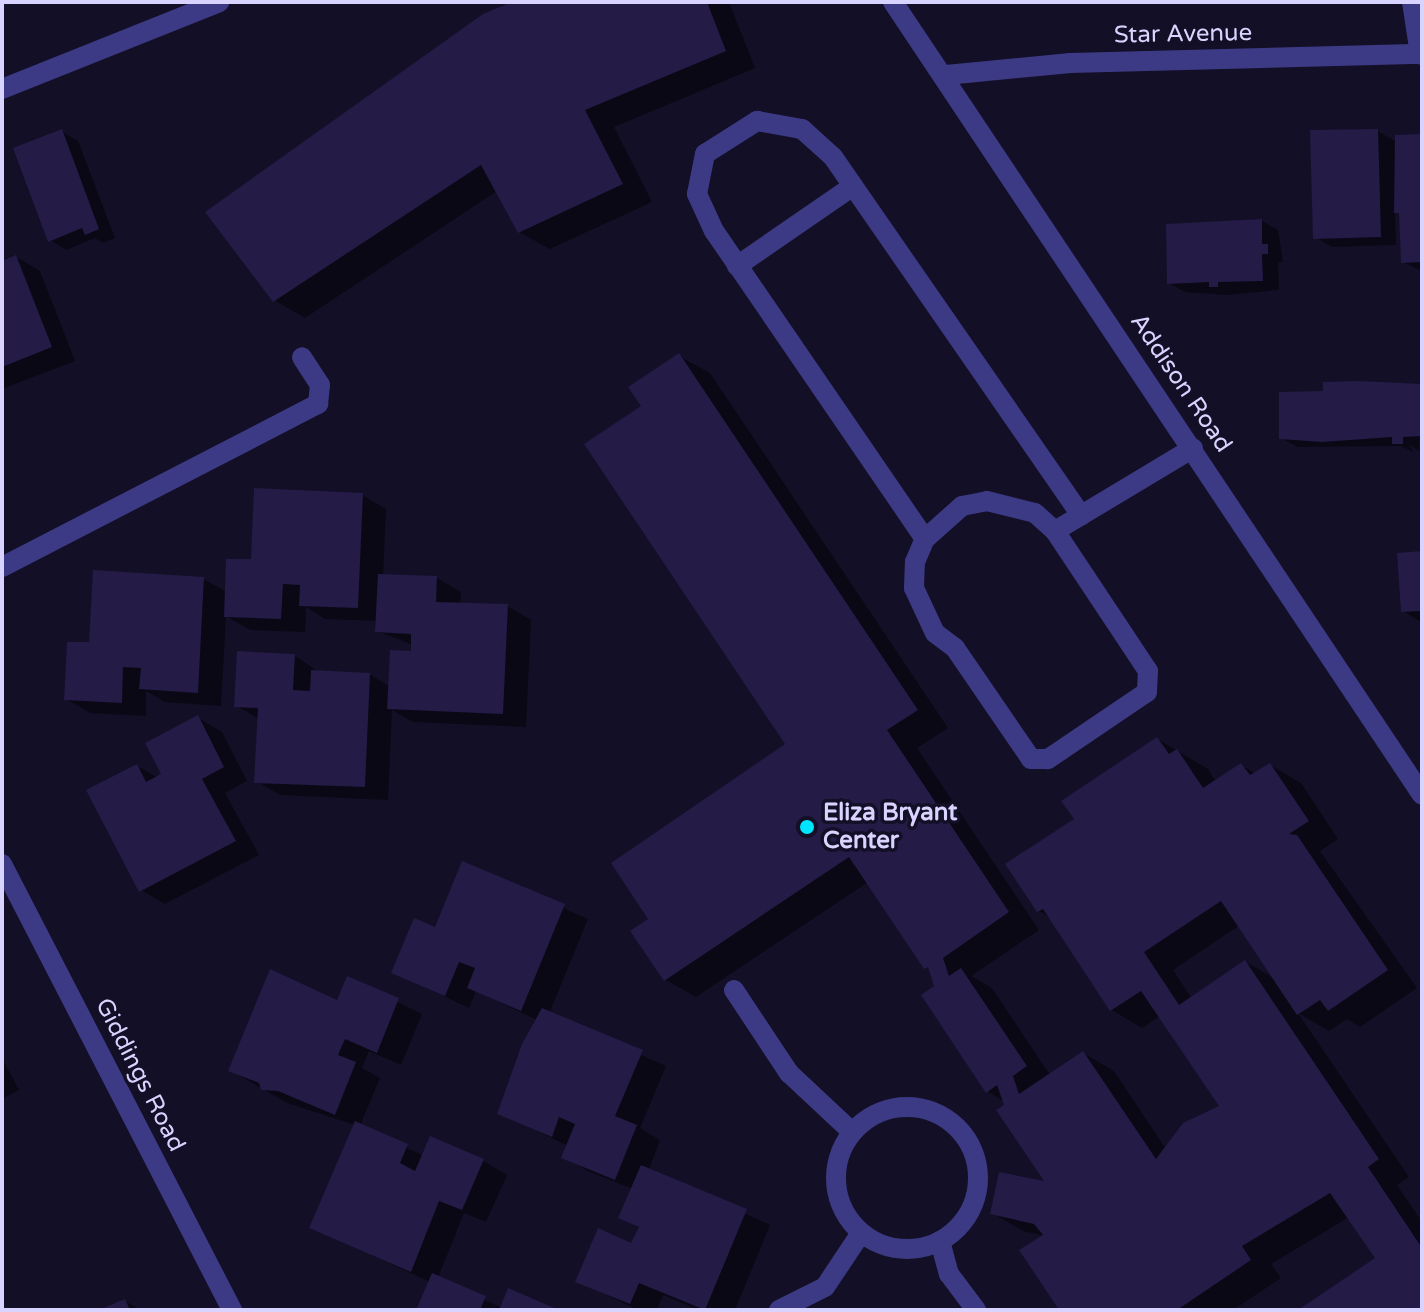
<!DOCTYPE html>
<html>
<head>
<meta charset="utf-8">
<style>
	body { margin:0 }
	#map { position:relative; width:1424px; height:1312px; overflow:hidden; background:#130f26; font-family:"Varela Round",sans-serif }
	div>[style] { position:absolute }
	.shadow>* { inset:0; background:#0007 }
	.building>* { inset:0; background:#241b47 }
	.lane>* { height:20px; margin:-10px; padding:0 10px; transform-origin:10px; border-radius:10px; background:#3d3a85 }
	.street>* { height:20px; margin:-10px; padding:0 10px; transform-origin:10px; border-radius:10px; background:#3d3a85 }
	.street>.ring { margin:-10px; padding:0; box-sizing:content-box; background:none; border:20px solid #3d3a85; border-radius:50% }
	.dots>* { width:22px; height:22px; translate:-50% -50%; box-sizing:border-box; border:4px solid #130f26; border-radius:50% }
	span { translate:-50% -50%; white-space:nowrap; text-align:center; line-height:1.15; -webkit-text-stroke:7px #130f26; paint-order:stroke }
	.street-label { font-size:24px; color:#d9d4ff }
	.poi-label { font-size:24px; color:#d9d4ff; font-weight:700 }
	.left { translate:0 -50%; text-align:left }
	.frame { position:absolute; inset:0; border:4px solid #d9d4ff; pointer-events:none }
</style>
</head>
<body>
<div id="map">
	<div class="shadow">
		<i style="clip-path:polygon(518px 2px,729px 2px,755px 68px,614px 127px,652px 202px,550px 249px,519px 232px,497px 191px,305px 318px,274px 300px)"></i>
		<i style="clip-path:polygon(1377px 131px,1397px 142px,1422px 136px,1422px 271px,1403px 262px,1401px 214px,1395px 211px,1396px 245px,1332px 247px,1315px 237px)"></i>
		<i style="clip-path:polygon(62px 132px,78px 141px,115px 238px,103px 243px,95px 238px,66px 250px,50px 240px)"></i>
		<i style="clip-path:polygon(1262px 221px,1278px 230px,1283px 262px,1278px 262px,1279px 290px,1227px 295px,1185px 292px,1169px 283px)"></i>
		<i style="clip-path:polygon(16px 257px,40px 271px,75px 361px,2px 389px,2px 263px)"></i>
		<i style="clip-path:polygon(evenodd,679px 356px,710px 373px,948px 728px,917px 748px,1039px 930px,971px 976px,992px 988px,1050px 1075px,1083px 1053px,1114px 1071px,1166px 1149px,1222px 1106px,1160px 1016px,1142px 1028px,1112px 1010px,1051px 918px,1039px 911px,1076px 820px,1157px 739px,1208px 769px,1216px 782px,1241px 765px,1256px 774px,1270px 765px,1301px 783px,1338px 839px,1320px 851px,1417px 988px,1360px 1027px,1347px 1019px,1329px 1031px,1298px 1013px,1409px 1177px,1397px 1185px,1422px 1222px,1422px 1310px,1302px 1310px,1377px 1259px,1349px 1217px,1271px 1264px,1281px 1278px,1233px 1310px,1062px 1310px,1046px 1236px,1023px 1231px,992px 1213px,1048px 1184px,1005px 1102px,987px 1091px,931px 971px,868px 882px,696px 997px,666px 980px,651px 919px,788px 744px,644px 406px,679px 356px,1240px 925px,1277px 980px,1246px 962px,1192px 999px,1173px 970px,1240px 925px)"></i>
		<i style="clip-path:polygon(1422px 387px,1419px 451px,1408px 444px,1414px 452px,1400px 446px,1298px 447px,1281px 438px)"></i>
		<i style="clip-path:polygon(362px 495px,386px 509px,383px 576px,437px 578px,461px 592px,460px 605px,507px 606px,531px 620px,526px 727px,413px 722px,392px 710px,388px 800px,280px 795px,256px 781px,259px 719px,237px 706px,295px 656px,319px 672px,369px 674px,390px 687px,413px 653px,413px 645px,377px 631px,378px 621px,325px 619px,306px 607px,305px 632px,250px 630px,226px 616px,221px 706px,165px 702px,146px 691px,146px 716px,90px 713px,66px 699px,91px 644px,203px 579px,227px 592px,252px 561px)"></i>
		<i style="clip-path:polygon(1422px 553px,1422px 620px,1419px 621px,1403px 611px)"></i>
		<i style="clip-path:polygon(198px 718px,222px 732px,247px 781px,225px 793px,259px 855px,165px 904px,141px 890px,137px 766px,158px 778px,164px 775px)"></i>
		<i style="clip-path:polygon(463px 864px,588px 919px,549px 1014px,666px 1066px,640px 1128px,660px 1140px,649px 1170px,770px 1225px,735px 1310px,699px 1310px,663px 1295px,657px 1310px,638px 1310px,578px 1281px,632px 1245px,640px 1228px,621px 1217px,633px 1189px,588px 1171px,564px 1157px,568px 1146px,500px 1113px,537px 1020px,476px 991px,469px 1008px,394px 972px,436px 930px)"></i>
		<i style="clip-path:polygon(348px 978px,422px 1014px,401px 1065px,369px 1051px,362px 1068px,380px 1078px,360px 1126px,424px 1156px,483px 1161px,507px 1175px,486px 1222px,464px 1213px,438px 1278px,502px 1308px,554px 1310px,416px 1310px,430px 1282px,312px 1227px,355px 1125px,287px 1103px,230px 1070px,338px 1002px)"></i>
		<i style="clip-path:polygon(2px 1058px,19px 1090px,2px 1099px)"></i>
		<i style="clip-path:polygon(125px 1301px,140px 1310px,101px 1310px)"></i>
	</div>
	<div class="building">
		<i style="clip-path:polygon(512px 2px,707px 2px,726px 51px,585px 110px,623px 184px,518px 233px,481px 165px,273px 302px,205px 212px,483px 14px)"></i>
		<i style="clip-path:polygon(62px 129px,99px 229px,85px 235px,82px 228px,48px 242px,13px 148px)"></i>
		<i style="clip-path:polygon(1378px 129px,1381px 237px,1313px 239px,1310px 130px)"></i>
		<i style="clip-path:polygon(1422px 134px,1422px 262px,1401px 263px,1399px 213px,1394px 213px,1395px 135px)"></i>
		<i style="clip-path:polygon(1262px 219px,1262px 244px,1268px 244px,1268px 254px,1262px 254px,1263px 281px,1218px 282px,1218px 287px,1209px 287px,1209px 282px,1167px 284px,1166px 224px)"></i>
		<i style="clip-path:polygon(16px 255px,52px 347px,2px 367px,2px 261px)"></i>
		<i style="clip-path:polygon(679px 353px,918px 710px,887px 730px,1009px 912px,943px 958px,949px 976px,961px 968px,1027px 1066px,1013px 1076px,1019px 1094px,1083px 1051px,1156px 1159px,1183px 1123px,1219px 1106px,1141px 991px,1110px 1011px,1043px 909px,1037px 912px,1005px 864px,1074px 819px,1061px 801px,1157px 737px,1169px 754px,1177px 749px,1203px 788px,1241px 763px,1250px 775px,1270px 763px,1309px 821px,1289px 834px,1297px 835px,1388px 970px,1328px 1011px,1320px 1000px,1297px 1015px,1221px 901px,1144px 952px,1179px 1005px,1245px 960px,1379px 1159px,1368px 1167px,1422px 1248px,1422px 1310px,1298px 1310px,1375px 1258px,1330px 1193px,1242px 1246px,1251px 1260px,1177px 1310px,1059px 1310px,1019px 1250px,1043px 1235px,1034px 1224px,990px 1214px,999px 1172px,1044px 1181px,996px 1110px,1004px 1105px,997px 1085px,986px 1093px,921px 995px,934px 986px,928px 967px,924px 969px,849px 857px,664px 981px,630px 931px,648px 919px,611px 863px,785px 744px,584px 444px,641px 406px,628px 387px)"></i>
		<i style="clip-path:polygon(1357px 381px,1422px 384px,1422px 436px,1403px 437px,1403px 444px,1392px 444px,1392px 437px,1322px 442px,1279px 439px,1279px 392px,1323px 391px,1323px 382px)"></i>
		<i style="clip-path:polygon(254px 488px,363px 493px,358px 608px,299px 606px,300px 585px,283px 584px,281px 619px,224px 617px,226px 559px,251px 559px)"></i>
		<i style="clip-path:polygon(1422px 551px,1422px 611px,1401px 612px,1397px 553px)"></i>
		<i style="clip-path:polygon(93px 570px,204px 577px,198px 693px,139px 689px,141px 668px,123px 667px,122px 703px,64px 700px,67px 642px,89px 642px)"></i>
		<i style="clip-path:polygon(378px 574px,437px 576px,436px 602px,508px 604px,503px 714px,387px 709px,390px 650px,411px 651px,411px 634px,375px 632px)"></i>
		<i style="clip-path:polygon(237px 651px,295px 654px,293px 690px,310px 691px,311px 670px,370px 673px,365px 787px,254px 783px,258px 708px,234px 707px)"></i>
		<i style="clip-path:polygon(198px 715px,224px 767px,202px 779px,236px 841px,139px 892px,86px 790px,137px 764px,146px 782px,161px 774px,145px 743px)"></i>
		<i style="clip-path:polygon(462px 861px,565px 904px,521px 1011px,467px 988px,475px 968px,459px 962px,445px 996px,391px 973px,414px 918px,435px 927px)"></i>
		<i style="clip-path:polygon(270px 969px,337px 1000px,347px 976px,399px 998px,377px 1053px,345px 1039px,338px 1055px,356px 1062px,335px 1115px,278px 1091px,261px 1090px,259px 1083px,228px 1071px)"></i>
		<i style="clip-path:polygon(542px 1008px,643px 1050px,615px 1116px,637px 1125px,615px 1180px,561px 1158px,575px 1124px,559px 1117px,552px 1137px,497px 1114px,522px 1044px)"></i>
		<i style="clip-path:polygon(355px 1121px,408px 1144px,400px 1163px,415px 1171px,430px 1136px,484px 1159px,462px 1210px,439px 1201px,411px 1272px,309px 1228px)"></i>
		<i style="clip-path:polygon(641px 1165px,747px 1209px,705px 1310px,639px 1283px,630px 1304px,575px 1282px,598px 1228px,631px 1243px,639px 1227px,618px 1218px)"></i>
		<i style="clip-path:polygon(432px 1273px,486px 1296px,480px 1310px,416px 1310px)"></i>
		<i style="clip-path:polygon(508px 1288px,559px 1310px,499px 1310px)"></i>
		<i style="clip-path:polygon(125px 1299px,130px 1310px,99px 1310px)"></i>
	</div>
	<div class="lane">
		<i style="left:1412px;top:2px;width:53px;rotate:81.3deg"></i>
		<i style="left:737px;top:266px;width:141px;rotate:-34.6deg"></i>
		<i style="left:987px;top:501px;width:49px;rotate:14deg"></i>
		<i style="left:1035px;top:513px;width:27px;rotate:42deg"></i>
		<i style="left:1055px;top:531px;width:168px;rotate:56.4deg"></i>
		<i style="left:1148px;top:671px;width:21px;rotate:93deg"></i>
		<i style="left:1147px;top:692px;width:120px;rotate:145.9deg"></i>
		<i style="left:1048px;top:759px;width:17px;rotate:180deg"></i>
		<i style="left:1031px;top:759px;width:135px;rotate:-124.4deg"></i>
		<i style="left:955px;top:648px;width:25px;rotate:-143deg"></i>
		<i style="left:935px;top:633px;width:50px;rotate:-115deg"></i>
		<i style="left:914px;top:588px;width:26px;rotate:-88deg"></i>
		<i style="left:915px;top:562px;width:25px;rotate:-67deg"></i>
		<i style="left:925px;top:539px;width:50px;rotate:-41.7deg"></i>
		<i style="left:962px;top:506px;width:25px;rotate:-11deg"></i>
		<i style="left:1055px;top:531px;width:161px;rotate:-31deg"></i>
		<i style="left:925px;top:539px;width:373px;rotate:-124.4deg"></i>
		<i style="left:714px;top:231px;width:41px;rotate:-114.7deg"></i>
		<i style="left:697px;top:194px;width:41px;rotate:-78.7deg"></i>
		<i style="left:705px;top:154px;width:62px;rotate:-32.4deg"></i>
		<i style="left:757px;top:121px;width:46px;rotate:10.1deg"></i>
		<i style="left:802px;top:129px;width:42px;rotate:42.1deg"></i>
		<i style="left:833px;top:157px;width:436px;rotate:55.3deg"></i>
		<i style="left:2px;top:567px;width:356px;rotate:-27.3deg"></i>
		<i style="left:318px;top:404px;width:19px;rotate:-84deg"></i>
		<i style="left:320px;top:385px;width:33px;rotate:-123deg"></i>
	</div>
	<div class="street">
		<i style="left:893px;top:2px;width:953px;rotate:56.29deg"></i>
		<i style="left:946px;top:75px;width:125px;rotate:-5.5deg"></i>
		<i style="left:1070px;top:63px;width:352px;rotate:-1.5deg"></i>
		<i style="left:2px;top:89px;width:234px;rotate:-21.8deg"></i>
		<i style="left:2px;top:864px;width:502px;rotate:62.72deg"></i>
		<i style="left:734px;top:990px;width:100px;rotate:56.5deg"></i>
		<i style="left:789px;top:1073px;width:86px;rotate:43.1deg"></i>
		<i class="ring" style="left:836px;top:1107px;width:122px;height:122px"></i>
		<i style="left:940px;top:1241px;width:34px;rotate:75deg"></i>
		<i style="left:949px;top:1274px;width:45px;rotate:53.1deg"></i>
		<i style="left:779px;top:1310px;width:51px;rotate:-26.6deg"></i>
		<i style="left:825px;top:1287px;width:65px;rotate:-56.3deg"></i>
	</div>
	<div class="dots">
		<i style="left:807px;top:827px;background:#00e5ff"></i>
	</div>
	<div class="street-label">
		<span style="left:1183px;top:34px;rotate:-1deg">Star Avenue</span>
		<span style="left:1181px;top:383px;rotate:56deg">Addison Road</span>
		<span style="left:140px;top:1075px;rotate:63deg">Giddings Road</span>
	</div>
	<div class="poi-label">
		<span class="left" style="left:823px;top:827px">Eliza Bryant<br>Center</span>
	</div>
	<div class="frame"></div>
</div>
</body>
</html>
